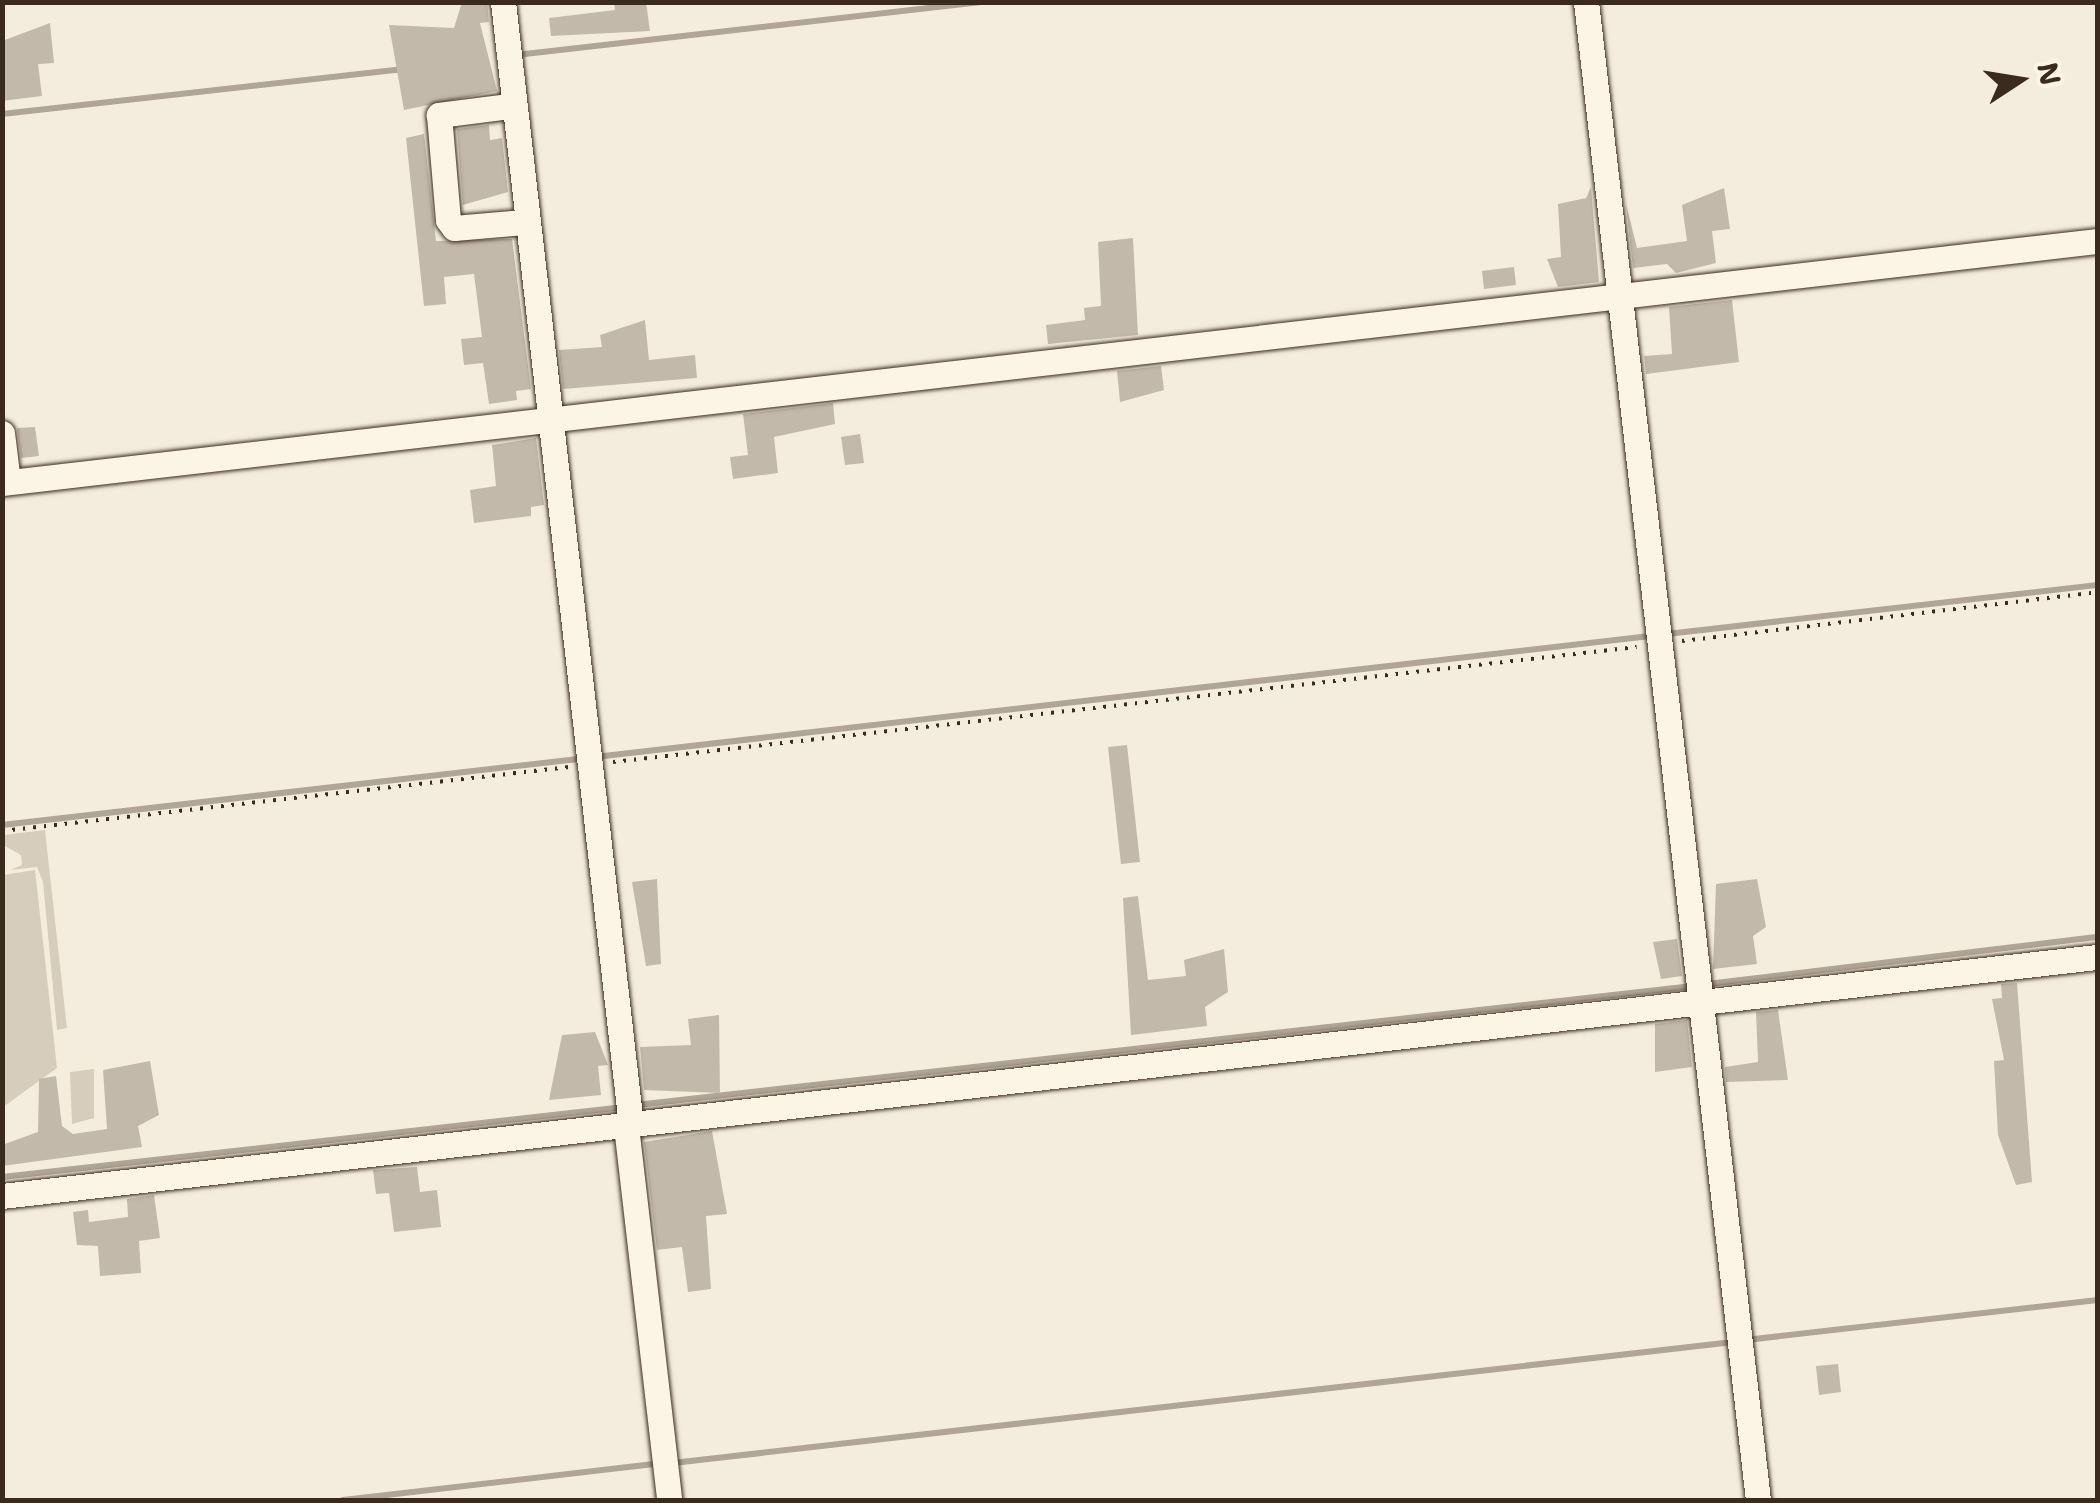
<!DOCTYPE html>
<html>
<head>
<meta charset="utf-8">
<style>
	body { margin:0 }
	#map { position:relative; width:2100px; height:1503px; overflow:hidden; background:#f4eddd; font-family:"Shantell Sans",sans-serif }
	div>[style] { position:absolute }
	.green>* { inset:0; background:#d6cdbd }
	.stream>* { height:6px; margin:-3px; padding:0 3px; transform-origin:3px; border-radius:3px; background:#b0a596 }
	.building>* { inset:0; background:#c3b9aa }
	.path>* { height:4px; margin-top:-2px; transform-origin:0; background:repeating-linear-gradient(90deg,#3b2a1e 0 2.5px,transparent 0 10.5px) }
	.roads { filter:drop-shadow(0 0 2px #3b2a1e) drop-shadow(0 0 2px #3b2a1e) }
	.minor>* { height:25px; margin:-12.5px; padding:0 12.5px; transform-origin:12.5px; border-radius:12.5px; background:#fcf5e5 }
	span { translate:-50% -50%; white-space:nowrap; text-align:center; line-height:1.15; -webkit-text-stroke:8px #fcf5e5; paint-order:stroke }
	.frame { position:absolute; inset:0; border:5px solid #3b2a1e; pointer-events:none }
	.north { position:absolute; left:1970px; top:30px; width:100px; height:100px; -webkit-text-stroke:8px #fcf5e5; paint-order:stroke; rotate:78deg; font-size:28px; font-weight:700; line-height:40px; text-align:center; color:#3b2a1e }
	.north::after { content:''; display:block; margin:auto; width:35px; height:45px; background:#3b2a1e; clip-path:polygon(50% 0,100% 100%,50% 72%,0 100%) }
</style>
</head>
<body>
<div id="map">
	<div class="green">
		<i style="clip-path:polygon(45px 830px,67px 1028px,57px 1030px,43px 882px,37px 867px,10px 870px,22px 865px,21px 855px,3px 845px,3px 835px)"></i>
		<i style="clip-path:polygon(35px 870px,57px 1068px,3px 1107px,3px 875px)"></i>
		<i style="clip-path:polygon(94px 1069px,94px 1118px,72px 1124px,70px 1072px)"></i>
	</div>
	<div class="stream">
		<i style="left:516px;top:55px;width:468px;rotate:-6.5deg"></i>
		<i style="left:2px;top:114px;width:402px;rotate:-6.4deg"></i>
		<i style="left:1667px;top:634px;width:434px;rotate:-6.5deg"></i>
		<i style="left:595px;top:757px;width:1062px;rotate:-6.54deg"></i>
		<i style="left:2px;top:825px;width:580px;rotate:-6.54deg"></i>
		<i style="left:1707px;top:984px;width:394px;rotate:-6.9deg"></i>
		<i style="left:636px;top:1105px;width:1063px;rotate:-6.43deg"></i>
		<i style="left:2px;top:1177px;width:626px;rotate:-6.42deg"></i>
		<i style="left:1746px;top:1340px;width:354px;rotate:-6.5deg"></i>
		<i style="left:673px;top:1463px;width:1067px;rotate:-6.51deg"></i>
		<i style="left:343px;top:1500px;width:315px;rotate:-6.6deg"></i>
	</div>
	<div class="building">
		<i style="clip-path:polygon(462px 2px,487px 2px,489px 22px,480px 23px,497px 91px,404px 110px,389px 25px,454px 28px)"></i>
		<i style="clip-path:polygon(614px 2px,646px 2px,650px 31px,551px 36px,549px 18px,615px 10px)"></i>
		<i style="clip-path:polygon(50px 23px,54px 63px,38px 64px,42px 96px,2px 101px,2px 41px)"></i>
		<i style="clip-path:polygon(489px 125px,490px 140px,502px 138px,508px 192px,463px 205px,457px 129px)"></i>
		<i style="clip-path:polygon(424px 134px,436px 241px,512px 239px,531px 389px,516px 391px,517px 400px,489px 404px,483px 363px,464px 365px,461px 339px,482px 337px,474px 274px,444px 277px,446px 304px,424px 306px,406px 138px)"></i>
		<i style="clip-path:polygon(1591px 187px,1599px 282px,1558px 287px,1547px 259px,1561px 257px,1558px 204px,1586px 198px)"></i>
		<i style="clip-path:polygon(1724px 188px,1730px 229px,1712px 231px,1716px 263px,1676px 273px,1667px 264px,1633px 268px,1626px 204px,1637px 248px,1687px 241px,1682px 205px)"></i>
		<i style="clip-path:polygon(1133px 238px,1138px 335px,1048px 344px,1046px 325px,1085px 320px,1084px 308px,1101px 306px,1098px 242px)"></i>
		<i style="clip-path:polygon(1514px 267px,1516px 285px,1484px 289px,1482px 271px)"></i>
		<i style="clip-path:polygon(1732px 300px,1739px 362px,1646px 374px,1644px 356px,1672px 354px,1669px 307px)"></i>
		<i style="clip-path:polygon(645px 320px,649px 360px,695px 355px,697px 378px,563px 389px,559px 350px,602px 347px,600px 335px)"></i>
		<i style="clip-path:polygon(1161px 366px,1164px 390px,1120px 402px,1117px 371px)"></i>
		<i style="clip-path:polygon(833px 403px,835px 424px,774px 437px,778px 473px,733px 479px,730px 457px,748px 455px,743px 414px)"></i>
		<i style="clip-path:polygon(35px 427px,39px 456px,21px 458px,17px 428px)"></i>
		<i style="clip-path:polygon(860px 434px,864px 463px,845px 465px,841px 437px)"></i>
		<i style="clip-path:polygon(536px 438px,544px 505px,531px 507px,531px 516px,474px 523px,470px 490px,496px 486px,492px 445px)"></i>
		<i style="clip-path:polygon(1127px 745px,1140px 862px,1121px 864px,1108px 747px)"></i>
		<i style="clip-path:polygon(657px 879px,661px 964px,646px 966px,632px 882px)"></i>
		<i style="clip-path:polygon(1757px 879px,1766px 927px,1753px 936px,1757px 964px,1713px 969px,1716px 884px)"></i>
		<i style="clip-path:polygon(1138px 896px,1148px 980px,1186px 976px,1184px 960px,1224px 949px,1228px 992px,1205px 1007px,1207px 1026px,1131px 1035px,1123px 898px)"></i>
		<i style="clip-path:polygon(1677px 939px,1682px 976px,1661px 979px,1653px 942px)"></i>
		<i style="clip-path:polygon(2017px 983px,2032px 1182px,2016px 1185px,1998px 1135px,1994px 1061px,2004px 1060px,1992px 999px,2002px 998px,2001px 984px)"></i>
		<i style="clip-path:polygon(1778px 1010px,1788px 1080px,1726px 1082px,1725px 1067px,1758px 1062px,1756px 1012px)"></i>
		<i style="clip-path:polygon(719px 1015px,720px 1093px,644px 1090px,640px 1047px,691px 1045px,688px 1019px)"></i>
		<i style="clip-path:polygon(1687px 1020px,1692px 1067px,1655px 1072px,1655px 1024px)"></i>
		<i style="clip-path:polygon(595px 1032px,608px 1065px,598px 1066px,601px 1095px,549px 1100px,562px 1035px)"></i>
		<i style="clip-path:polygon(150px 1061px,159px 1115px,138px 1126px,142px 1147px,2px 1166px,2px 1145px,38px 1132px,39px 1079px,56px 1076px,62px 1126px,73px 1134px,107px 1129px,103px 1070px)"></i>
		<i style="clip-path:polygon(712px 1131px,727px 1214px,706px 1216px,711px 1289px,688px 1292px,682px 1247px,657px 1250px,644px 1142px)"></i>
		<i style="clip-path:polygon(417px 1167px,420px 1192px,437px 1190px,441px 1227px,394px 1232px,389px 1193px,376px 1194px,373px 1170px)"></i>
		<i style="clip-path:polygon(154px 1195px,160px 1238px,139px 1241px,141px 1273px,100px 1276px,98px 1246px,77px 1245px,73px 1212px,88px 1210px,89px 1222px,128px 1217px,127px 1199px)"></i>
		<i style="clip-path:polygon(1838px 1364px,1841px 1392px,1819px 1395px,1816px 1366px)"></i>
	</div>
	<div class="path">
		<i style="left:1682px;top:641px;width:419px;rotate:-6.7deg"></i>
		<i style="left:613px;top:762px;width:1030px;rotate:-6.41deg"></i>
		<i style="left:2px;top:831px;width:571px;rotate:-6.44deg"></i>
	</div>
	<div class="roads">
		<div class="minor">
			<i style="left:503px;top:2px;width:1131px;rotate:83.5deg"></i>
			<i style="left:1586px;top:2px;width:1508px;rotate:83.45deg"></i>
			<i style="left:509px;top:106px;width:71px;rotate:172.7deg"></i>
			<i style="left:439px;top:115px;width:105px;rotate:85.1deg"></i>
			<i style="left:448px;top:220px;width:10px;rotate:53deg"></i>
			<i style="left:454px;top:228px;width:70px;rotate:-4.9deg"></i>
			<i style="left:2px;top:433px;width:49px;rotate:83deg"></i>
			<i style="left:2px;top:483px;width:2110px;rotate:-6.59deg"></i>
			<i style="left:626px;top:1126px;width:376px;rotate:83.4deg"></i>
			<i style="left:2px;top:1196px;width:2110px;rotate:-6.51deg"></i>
		</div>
	</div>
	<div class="frame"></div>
	<div class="north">N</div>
</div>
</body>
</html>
